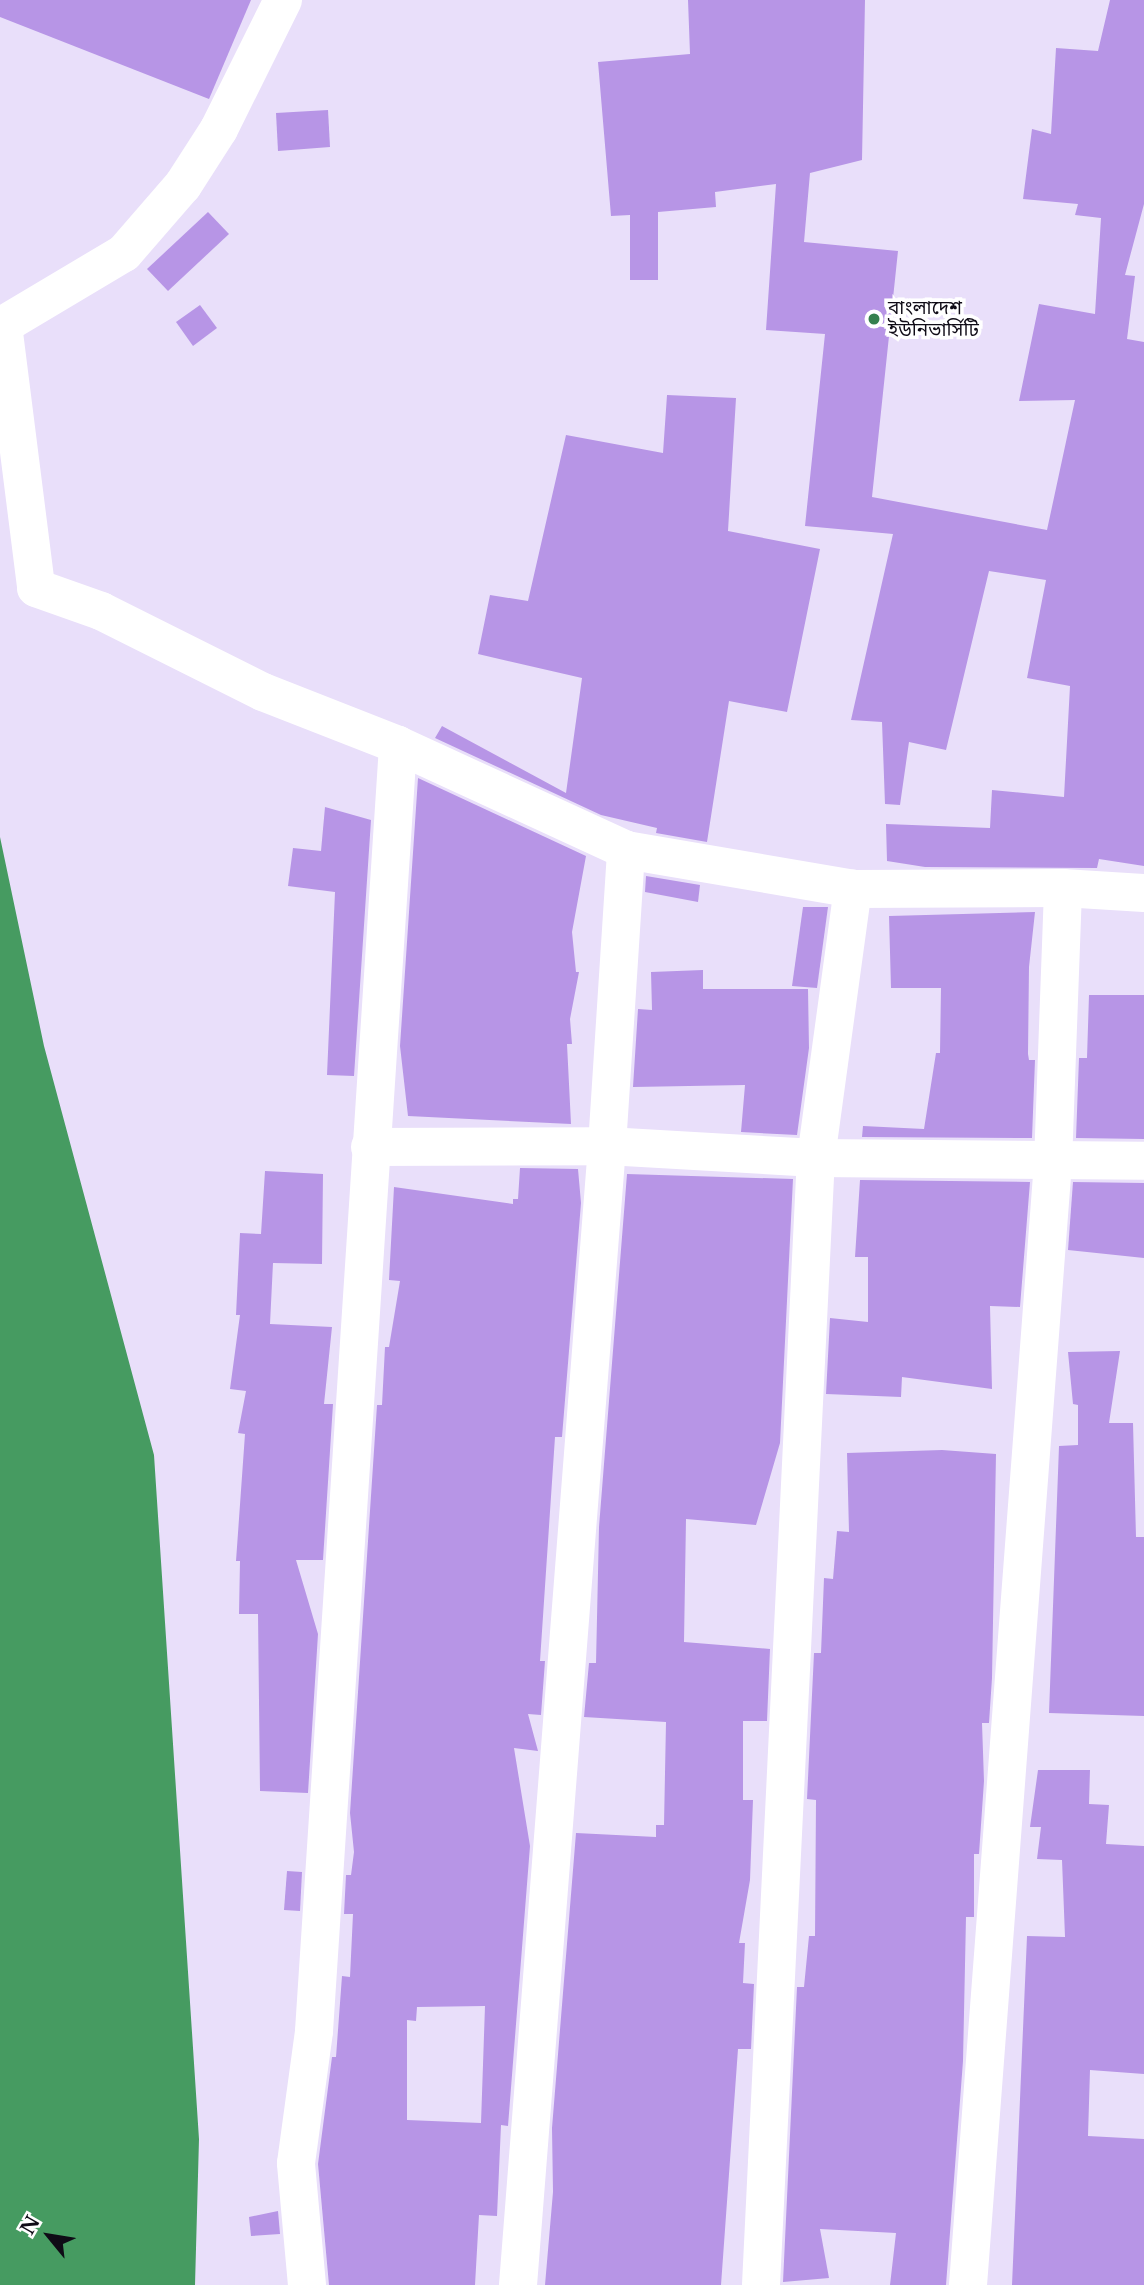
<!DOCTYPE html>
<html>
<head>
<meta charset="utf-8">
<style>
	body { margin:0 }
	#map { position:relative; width:1144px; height:2285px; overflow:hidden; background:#e9dffa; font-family:"Libre Baskerville","Noto Sans Bengali",serif }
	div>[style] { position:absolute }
	.water>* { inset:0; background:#469b61 }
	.building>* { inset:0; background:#b795e6 }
	.minor>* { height:38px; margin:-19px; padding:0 19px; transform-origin:19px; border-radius:19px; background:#fff }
	.dots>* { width:19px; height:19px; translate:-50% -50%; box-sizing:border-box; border:4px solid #fff; border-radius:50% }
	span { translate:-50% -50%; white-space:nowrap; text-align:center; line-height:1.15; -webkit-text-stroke:7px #fff; paint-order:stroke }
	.poi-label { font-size:19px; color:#0f0b16 }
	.left { translate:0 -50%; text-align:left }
	.north { position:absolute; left:14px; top:2201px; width:70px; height:70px; -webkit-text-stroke:5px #fff; paint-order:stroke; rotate:300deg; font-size:19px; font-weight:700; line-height:28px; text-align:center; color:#0f0b16 }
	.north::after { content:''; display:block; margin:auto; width:24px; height:32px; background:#0f0b16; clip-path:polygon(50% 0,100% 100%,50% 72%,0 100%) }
</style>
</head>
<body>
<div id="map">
	<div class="water">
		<i style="clip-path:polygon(0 837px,44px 1046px,154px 1455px,199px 2139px,195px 2285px,0 2285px)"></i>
	</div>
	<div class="building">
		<i style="clip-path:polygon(0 0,251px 0,209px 99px,0 17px)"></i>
		<i style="clip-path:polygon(688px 0,865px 0,862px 160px,810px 173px,804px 242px,898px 251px,872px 497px,1047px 530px,1075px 400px,1019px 401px,1039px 304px,1095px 314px,1101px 218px,1075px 215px,1078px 204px,1023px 199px,1032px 129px,1051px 134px,1056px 48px,1098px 51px,1110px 0,1144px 0,1144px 204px,1125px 275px,1135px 276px,1127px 339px,1144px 342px,1144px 866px,1099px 859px,1097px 868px,925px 867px,887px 861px,886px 824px,990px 828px,992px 790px,1064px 797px,1070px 686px,1027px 678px,1046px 580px,989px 571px,946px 750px,909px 742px,900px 805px,885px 804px,882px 722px,851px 720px,893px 534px,805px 526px,825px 334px,766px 330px,776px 184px,715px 192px,716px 207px,658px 212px,658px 280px,630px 280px,630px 215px,611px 216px,598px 62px,690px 54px)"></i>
		<i style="clip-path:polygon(328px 110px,330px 147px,278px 151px,276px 113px)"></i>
		<i style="clip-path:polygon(208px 212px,229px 234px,168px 291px,147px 269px)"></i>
		<i style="clip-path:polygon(200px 305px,217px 328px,193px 346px,176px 322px)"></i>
		<i style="clip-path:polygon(667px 395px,736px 398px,728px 531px,820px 549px,787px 712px,729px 701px,707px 842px,656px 833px,657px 828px,601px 815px,435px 738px,442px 726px,566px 793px,582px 678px,478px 654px,490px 595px,528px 601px,566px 435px,663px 453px)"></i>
		<i style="clip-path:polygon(418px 778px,586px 856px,572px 932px,576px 972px,579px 972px,570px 1019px,572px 1044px,567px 1044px,571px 1124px,408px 1116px,400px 1046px)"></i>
		<i style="clip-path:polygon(325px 807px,371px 820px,354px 1076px,327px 1075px,335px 892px,288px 886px,293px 848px,321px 851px)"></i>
		<i style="clip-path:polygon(646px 876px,700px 885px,698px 902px,645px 892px)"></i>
		<i style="clip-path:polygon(803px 907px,828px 907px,817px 988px,792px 986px)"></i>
		<i style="clip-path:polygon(1035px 912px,1029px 967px,1028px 1054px,1029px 1060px,1035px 1060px,1032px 1138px,862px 1137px,863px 1126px,924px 1129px,936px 1053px,940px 1053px,941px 988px,891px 988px,889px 916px)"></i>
		<i style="clip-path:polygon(703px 970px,703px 989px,808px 989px,809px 1048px,797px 1135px,741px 1132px,745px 1085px,633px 1087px,638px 1009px,652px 1010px,651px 972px)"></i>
		<i style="clip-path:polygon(1089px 995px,1144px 995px,1144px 1139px,1076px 1138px,1079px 1058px,1087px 1058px)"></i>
		<i style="clip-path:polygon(evenodd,520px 1168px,578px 1169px,581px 1203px,562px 1437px,555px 1437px,540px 1661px,545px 1661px,541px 1715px,528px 1714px,538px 1751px,514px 1748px,530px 1846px,508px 2126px,501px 2125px,497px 2216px,479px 2215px,475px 2285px,329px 2285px,318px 2164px,332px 2057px,336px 2057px,342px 1976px,350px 1977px,353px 1914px,344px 1914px,346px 1875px,351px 1875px,354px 1852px,350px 1813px,377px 1405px,382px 1405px,385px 1347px,389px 1347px,400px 1281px,389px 1280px,394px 1187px,513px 1204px,513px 1199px,518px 1199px,520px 1168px,485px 2006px,481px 2123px,407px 2120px,407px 2020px,416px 2021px,417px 2007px,485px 2006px)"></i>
		<i style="clip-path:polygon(265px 1171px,323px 1174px,322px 1264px,273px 1263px,270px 1324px,332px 1327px,324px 1404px,333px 1404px,323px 1560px,296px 1560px,318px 1634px,308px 1793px,260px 1791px,258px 1614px,239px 1614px,240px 1561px,236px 1561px,245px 1434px,238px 1433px,246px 1391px,230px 1389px,240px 1315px,236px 1315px,240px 1233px,261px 1234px)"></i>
		<i style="clip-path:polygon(627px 1174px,793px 1179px,780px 1443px,756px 1525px,686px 1519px,684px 1642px,770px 1649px,767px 1721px,743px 1721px,743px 1800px,753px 1800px,750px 1880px,739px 1943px,745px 1943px,743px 1983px,754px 1984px,751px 2049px,738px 2049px,721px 2285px,545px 2285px,553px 2192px,552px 2128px,576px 1833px,656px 1837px,656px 1825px,664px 1825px,666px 1722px,584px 1717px,589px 1663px,596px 1663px,599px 1527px)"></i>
		<i style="clip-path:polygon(860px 1180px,1030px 1182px,1020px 1307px,990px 1306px,992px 1389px,902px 1377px,901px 1397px,826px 1394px,830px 1318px,868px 1322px,868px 1257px,855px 1257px)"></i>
		<i style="clip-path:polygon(1073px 1182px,1144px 1183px,1144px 1258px,1068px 1250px)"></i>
		<i style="clip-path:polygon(1120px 1351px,1109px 1423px,1133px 1423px,1136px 1537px,1144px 1537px,1144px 1716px,1049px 1713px,1059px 1446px,1078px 1445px,1078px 1405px,1073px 1404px,1068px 1352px)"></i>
		<i style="clip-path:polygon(942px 1450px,996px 1454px,992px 1678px,989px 1723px,982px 1723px,984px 1781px,979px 1854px,974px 1854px,974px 1917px,966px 1917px,963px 2061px,946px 2285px,890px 2285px,896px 2233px,820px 2229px,829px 2278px,783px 2282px,797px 1987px,804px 1987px,809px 1936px,815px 1936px,816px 1800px,807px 1799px,814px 1653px,821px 1653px,824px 1578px,833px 1579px,837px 1531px,849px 1532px,847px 1453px)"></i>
		<i style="clip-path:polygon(1038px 1770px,1090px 1770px,1089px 1804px,1109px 1805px,1106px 1844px,1144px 1846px,1144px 2074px,1090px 2070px,1088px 2136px,1144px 2139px,1144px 2285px,1012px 2285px,1027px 1936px,1065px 1937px,1062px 1860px,1037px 1859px,1041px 1827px,1030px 1827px)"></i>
		<i style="clip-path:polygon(287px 1871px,302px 1872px,300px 1911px,284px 1910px)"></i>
		<i style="clip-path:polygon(278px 2211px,280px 2234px,251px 2236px,249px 2217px)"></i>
	</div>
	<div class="minor">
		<i style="left:283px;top:0;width:144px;rotate:116.4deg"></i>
		<i style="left:219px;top:129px;width:67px;rotate:122.7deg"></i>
		<i style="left:183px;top:185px;width:90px;rotate:130.9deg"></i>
		<i style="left:124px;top:253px;width:141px;rotate:149.2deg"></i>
		<i style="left:3px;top:325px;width:265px;rotate:82.8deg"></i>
		<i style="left:36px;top:588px;width:69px;rotate:19.5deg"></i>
		<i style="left:101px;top:611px;width:181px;rotate:26.6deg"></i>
		<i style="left:263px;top:692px;width:145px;rotate:21.4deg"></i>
		<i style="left:370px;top:1147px;width:237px;rotate:-0.2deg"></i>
		<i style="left:607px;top:1146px;width:209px;rotate:3.3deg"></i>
		<i style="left:816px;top:1158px;width:328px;rotate:0.5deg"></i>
		<i style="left:307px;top:2285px;width:122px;rotate:-95.2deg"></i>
		<i style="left:296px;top:2163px;width:133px;rotate:-82.2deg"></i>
		<i style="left:314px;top:2031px;width:1289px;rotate:-86.26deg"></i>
		<i style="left:398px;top:745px;width:251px;rotate:24.7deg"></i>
		<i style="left:626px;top:850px;width:230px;rotate:9.7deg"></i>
		<i style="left:853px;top:889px;width:210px;rotate:-0.3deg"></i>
		<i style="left:1063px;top:888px;width:81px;rotate:3.5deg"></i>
		<i style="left:518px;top:2285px;width:1142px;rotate:-85.53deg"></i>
		<i style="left:607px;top:1146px;width:297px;rotate:-86.3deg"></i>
		<i style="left:761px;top:2285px;width:1128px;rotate:-87.21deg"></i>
		<i style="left:816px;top:1158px;width:272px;rotate:-82.2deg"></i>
		<i style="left:968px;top:2285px;width:1125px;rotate:-85.67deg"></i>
		<i style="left:1053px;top:1163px;width:275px;rotate:-87.9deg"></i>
	</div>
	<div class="dots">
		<i style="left:874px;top:319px;background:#35804e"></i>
	</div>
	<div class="poi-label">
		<span class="left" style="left:888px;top:319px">বাংলাদেশ<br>ইউনিভার্সিটি</span>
	</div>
	<div class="north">N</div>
</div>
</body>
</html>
